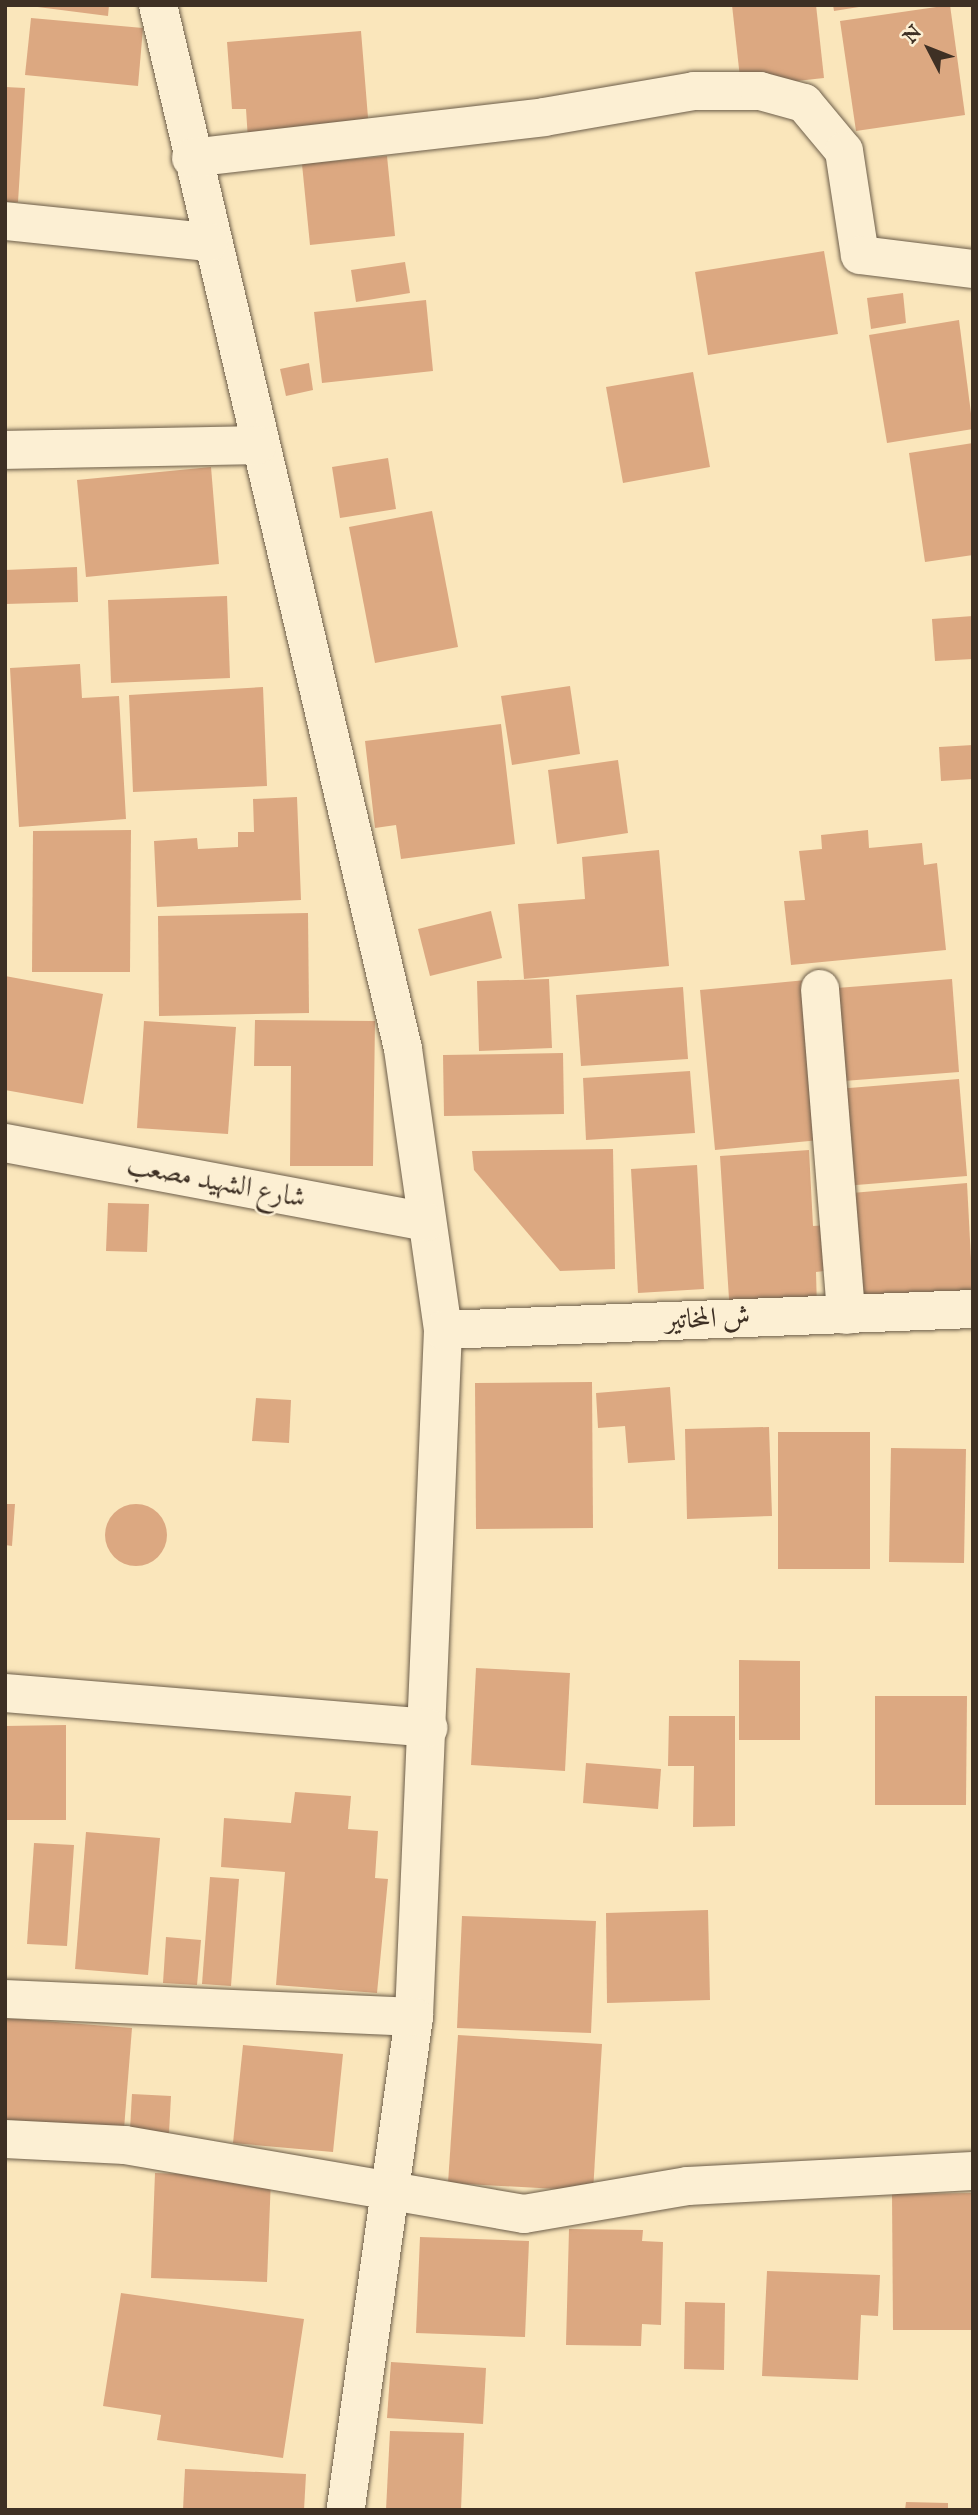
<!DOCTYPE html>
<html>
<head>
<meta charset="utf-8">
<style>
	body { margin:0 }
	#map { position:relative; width:978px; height:2515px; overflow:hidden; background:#fae6bb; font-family:"IM FELL English",Amiri,serif }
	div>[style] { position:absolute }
	.building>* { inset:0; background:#dca881 }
	.round { border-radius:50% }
	.roads { filter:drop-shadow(0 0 2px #6d5e4a) drop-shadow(0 0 2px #6d5e4a) }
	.street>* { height:38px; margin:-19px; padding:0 19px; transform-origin:19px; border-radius:19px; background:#fcefd3 }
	span { translate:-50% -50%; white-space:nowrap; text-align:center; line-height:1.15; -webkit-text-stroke:5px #fcefd3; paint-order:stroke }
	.street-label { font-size:28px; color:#3e3024 }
	.frame { position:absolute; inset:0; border:7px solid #3e3024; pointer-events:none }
	.north { position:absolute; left:894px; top:14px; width:70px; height:70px; -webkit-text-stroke:5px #fcefd3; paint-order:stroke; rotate:312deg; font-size:19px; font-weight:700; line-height:28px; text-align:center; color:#3e3024 }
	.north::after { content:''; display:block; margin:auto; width:24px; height:32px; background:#3e3024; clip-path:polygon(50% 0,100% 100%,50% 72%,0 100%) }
</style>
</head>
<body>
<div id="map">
	<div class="building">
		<i style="clip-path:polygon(22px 5px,109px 5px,108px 16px)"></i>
		<i style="clip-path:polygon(732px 5px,816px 5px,824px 78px,741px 87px)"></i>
		<i style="clip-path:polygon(833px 5px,859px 5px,859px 7px,834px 11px)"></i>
		<i style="clip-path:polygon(950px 5px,965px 115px,856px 131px,840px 21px)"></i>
		<i style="clip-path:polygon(31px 18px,143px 28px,138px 86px,25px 75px)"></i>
		<i style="clip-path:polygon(361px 31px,369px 130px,248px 140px,246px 109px,232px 109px,227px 42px)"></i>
		<i style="clip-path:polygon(5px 87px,25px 88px,18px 202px,5px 202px)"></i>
		<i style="clip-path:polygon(387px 156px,395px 236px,310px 245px,302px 164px)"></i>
		<i style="clip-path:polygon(824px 251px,838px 334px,708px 355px,695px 272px)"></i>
		<i style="clip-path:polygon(405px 262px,410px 293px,356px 302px,351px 270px)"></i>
		<i style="clip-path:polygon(903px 293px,906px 323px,871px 329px,867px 298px)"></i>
		<i style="clip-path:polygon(426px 300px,433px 371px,322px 383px,314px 312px)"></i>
		<i style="clip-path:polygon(959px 320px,973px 429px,887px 443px,869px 335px)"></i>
		<i style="clip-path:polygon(309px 363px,313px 390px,286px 396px,280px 369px)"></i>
		<i style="clip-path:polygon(693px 372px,710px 467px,623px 483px,606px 387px)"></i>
		<i style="clip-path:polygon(973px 443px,973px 555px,925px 562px,909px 453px)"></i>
		<i style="clip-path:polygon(388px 458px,396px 509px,340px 518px,332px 467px)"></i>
		<i style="clip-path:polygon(211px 467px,219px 564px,86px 577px,77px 480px)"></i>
		<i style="clip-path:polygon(432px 511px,458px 647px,375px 663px,349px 527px)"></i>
		<i style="clip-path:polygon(77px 567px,78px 602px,5px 604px,5px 570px)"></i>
		<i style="clip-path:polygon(227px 596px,230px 678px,111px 683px,108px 600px)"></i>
		<i style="clip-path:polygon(973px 616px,973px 659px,935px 661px,932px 619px)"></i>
		<i style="clip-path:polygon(80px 664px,82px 698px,119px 696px,126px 819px,19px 827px,10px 668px)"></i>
		<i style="clip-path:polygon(570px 686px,580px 754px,512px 765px,501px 696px)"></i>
		<i style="clip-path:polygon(263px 687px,267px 786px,133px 792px,129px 695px)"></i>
		<i style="clip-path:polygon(501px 724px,515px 844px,401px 859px,396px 825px,375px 828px,365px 741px)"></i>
		<i style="clip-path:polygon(973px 745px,973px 779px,941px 781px,939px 747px)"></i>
		<i style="clip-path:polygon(618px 760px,628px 833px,557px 844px,548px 770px)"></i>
		<i style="clip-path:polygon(297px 797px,301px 900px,157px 907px,154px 841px,197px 838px,198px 849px,238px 847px,238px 832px,254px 832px,253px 799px)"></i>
		<i style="clip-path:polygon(131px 830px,130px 972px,32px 972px,33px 831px)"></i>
		<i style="clip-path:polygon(868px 830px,869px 848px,922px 843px,924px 865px,937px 863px,946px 950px,791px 965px,784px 901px,805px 900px,799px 851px,822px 849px,821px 835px)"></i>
		<i style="clip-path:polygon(659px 850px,669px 966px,524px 979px,518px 904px,585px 899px,582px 857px)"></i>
		<i style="clip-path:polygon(491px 911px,502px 958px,430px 976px,418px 929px)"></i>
		<i style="clip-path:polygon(308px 913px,309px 1013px,159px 1016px,158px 916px)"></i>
		<i style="clip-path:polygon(5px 976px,103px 994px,83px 1104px,5px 1090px)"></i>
		<i style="clip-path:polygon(549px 979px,552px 1048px,479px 1051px,477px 981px)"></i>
		<i style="clip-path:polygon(952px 979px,959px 1072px,831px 1082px,824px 989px)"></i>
		<i style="clip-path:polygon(806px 980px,820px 1140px,715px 1150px,700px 990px)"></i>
		<i style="clip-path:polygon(683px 987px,688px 1059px,581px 1066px,576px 995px)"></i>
		<i style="clip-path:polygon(255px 1020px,375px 1021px,373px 1166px,290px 1166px,291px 1066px,254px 1066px)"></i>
		<i style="clip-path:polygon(144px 1021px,236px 1027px,228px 1134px,137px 1128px)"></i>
		<i style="clip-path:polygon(563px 1053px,564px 1114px,444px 1116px,443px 1055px)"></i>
		<i style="clip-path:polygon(690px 1071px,695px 1133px,586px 1140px,583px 1078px)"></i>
		<i style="clip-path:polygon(959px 1079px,967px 1176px,844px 1186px,837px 1089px)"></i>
		<i style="clip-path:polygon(613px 1149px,615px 1269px,560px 1271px,474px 1170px,472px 1151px)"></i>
		<i style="clip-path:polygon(809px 1150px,813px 1226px,829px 1225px,832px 1270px,816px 1272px,817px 1309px,730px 1315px,720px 1156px)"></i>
		<i style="clip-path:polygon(697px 1165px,704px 1289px,638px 1293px,631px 1169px)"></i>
		<i style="clip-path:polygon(967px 1183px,973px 1298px,860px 1307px,852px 1193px)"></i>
		<i style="clip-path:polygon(108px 1203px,149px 1204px,147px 1252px,106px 1251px)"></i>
		<i style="clip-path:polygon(592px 1382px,593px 1528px,476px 1529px,475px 1383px)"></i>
		<i style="clip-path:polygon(670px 1387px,675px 1460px,628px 1463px,625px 1426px,598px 1428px,596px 1393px)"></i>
		<i style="clip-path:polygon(256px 1398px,291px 1400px,289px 1443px,252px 1441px)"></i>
		<i style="clip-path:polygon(769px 1427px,772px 1516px,687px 1519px,685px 1429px)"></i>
		<i style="clip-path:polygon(778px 1432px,870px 1432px,870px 1569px,778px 1569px)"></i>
		<i style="clip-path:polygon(891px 1448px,966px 1449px,964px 1563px,889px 1562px)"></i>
		<i style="clip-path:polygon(5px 1504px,15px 1504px,12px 1546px,5px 1545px)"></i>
		<i class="round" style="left:105px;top:1504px;width:62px;height:62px"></i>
		<i style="clip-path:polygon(739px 1660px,800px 1661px,800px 1740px,739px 1740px)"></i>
		<i style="clip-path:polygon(476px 1668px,570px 1673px,565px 1771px,471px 1765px)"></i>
		<i style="clip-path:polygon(875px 1696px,967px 1696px,966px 1805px,875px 1805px)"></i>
		<i style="clip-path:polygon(669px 1716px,735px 1716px,735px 1826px,693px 1827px,694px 1766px,668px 1766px)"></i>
		<i style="clip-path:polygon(66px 1725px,66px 1820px,5px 1820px,5px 1726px)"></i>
		<i style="clip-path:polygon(586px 1763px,661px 1769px,658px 1809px,583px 1803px)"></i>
		<i style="clip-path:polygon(295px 1792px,351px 1796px,348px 1829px,378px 1831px,375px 1878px,388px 1879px,377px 1993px,276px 1985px,285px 1872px,221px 1867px,224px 1818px,291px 1823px)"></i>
		<i style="clip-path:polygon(86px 1832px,160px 1838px,148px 1975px,75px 1969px)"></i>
		<i style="clip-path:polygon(34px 1843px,74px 1845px,67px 1946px,27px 1944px)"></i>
		<i style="clip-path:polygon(210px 1877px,239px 1879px,231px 1986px,202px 1984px)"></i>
		<i style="clip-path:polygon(708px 1910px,710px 2000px,607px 2003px,606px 1913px)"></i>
		<i style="clip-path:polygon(462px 1916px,596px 1921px,591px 2033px,457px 2028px)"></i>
		<i style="clip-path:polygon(166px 1937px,201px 1940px,197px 1985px,163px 1983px)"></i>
		<i style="clip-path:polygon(5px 2018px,132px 2028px,124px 2129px,5px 2120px)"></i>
		<i style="clip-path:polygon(458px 2035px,602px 2044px,593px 2191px,448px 2183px)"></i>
		<i style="clip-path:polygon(243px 2045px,343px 2054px,333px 2152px,233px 2143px)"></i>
		<i style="clip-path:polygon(132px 2094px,171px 2096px,169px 2133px,130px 2130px)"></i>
		<i style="clip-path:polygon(155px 2173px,271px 2177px,267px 2282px,151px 2278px)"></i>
		<i style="clip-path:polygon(973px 2193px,973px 2330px,893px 2330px,892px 2194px)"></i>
		<i style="clip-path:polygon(569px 2229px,643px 2230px,642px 2241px,663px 2242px,661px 2325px,642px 2324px,641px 2346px,566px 2345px)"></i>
		<i style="clip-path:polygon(420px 2237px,529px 2241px,525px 2337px,416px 2333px)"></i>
		<i style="clip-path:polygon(767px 2271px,880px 2275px,878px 2316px,861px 2315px,858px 2380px,762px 2376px)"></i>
		<i style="clip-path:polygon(121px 2293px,304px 2319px,283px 2458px,157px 2440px,161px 2415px,103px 2406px)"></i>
		<i style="clip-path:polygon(685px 2302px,725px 2303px,724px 2370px,684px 2369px)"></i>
		<i style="clip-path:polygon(391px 2362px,486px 2368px,483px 2424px,387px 2418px)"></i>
		<i style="clip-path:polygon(390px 2431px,464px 2433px,461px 2510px,386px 2510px)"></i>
		<i style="clip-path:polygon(185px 2469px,306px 2474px,304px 2510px,183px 2510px)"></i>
		<i style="clip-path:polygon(906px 2502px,948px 2503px,948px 2510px,905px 2510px)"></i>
	</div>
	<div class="roads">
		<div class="street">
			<i style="left:158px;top:5px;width:1072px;rotate:76.79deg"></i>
			<i style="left:403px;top:1049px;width:284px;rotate:81.9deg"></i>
			<i style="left:443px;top:1330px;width:688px;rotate:92.42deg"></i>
			<i style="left:414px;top:2017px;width:498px;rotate:97.9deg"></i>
			<i style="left:191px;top:158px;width:355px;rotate:-6.6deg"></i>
			<i style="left:544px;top:117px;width:152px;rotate:-9.8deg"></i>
			<i style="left:694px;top:91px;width:66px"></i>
			<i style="left:760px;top:91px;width:46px;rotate:15.3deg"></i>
			<i style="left:804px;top:103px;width:62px;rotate:50.2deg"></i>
			<i style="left:844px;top:151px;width:105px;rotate:81.3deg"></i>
			<i style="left:860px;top:255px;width:114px;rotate:7.1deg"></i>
			<i style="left:5px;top:221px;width:205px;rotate:5.9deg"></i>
			<i style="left:5px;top:450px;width:252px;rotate:-1.1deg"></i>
			<i style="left:820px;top:989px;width:327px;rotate:85.4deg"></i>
			<i style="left:5px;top:1143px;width:428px;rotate:10.6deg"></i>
			<i style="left:443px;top:1330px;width:530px;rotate:-2.27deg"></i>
			<i style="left:5px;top:1693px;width:425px;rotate:4.7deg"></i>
			<i style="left:5px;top:1999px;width:409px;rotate:2.5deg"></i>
			<i style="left:5px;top:2139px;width:120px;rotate:2.9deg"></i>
			<i style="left:125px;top:2145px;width:405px;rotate:9.8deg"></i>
			<i style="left:524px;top:2214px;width:166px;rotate:-9.7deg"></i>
			<i style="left:688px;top:2186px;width:285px;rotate:-3deg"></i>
		</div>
	</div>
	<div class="street-label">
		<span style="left:216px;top:1183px;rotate:11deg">شارع الشهيد مصعب</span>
		<span style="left:708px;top:1320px;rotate:-2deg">ش المخاتير</span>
	</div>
	<div class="frame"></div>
	<div class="north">N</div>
</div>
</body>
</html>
